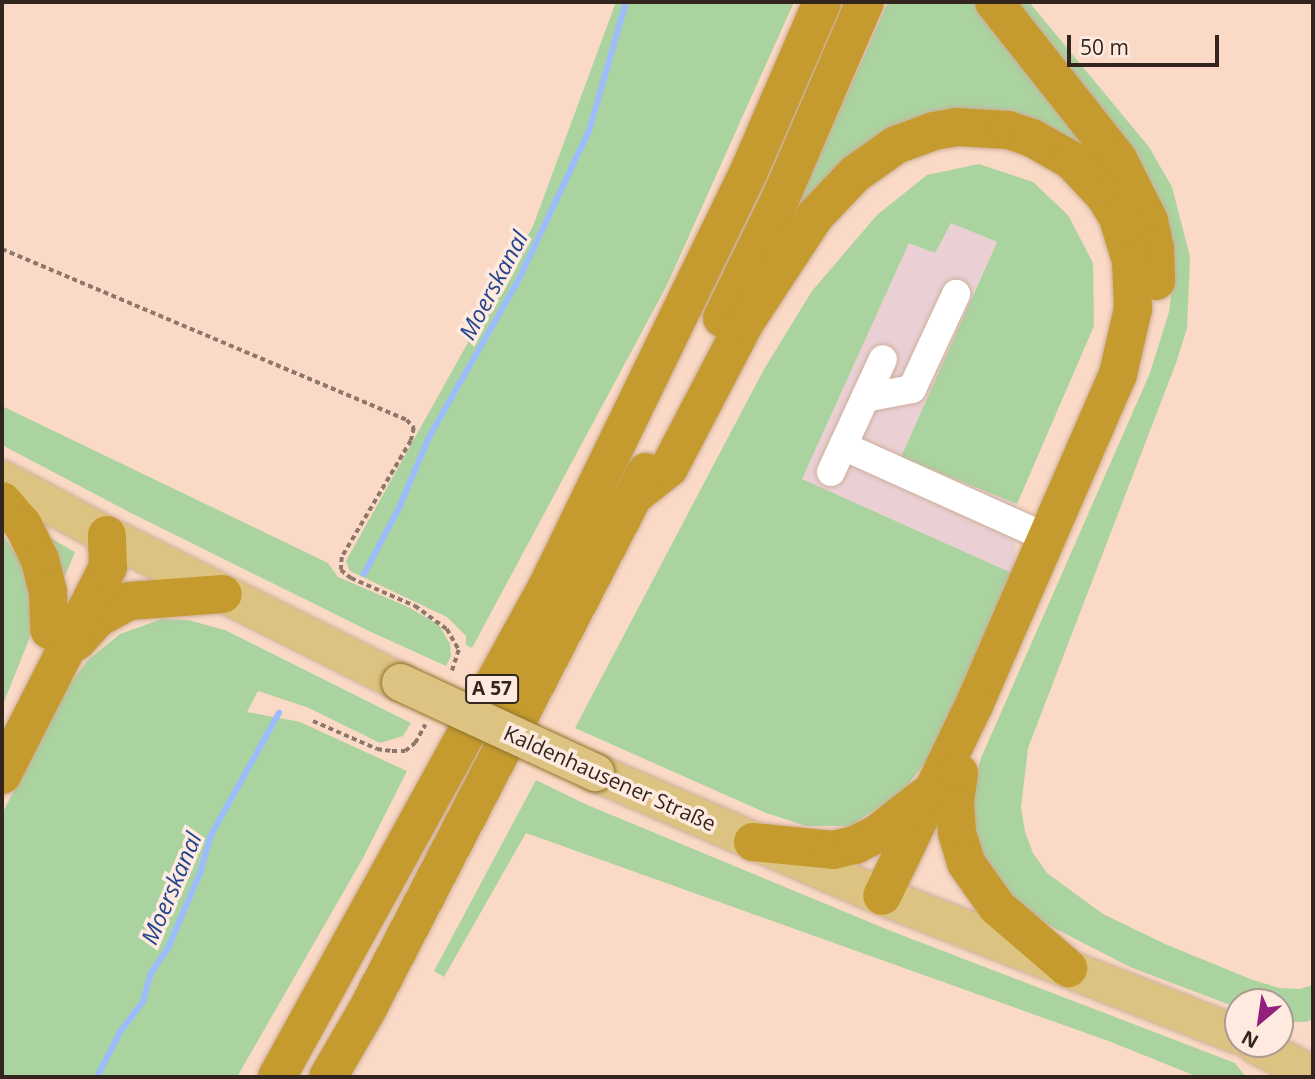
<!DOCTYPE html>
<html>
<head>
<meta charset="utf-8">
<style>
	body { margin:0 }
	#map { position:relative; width:1315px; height:1079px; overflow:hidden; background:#fadac6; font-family:"Open Sans",sans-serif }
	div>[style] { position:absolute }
	.commercial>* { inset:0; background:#ead0d5 }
	.green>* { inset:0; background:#aad3a0 }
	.stream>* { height:6px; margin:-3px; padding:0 3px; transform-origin:3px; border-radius:3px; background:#9cbcfc }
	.path>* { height:3.5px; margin-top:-1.75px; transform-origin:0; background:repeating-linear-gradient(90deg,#8c776a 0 5px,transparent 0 8.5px) }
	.roads { filter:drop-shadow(0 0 2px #ccae9a) drop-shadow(0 0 2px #ccae9a) }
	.minor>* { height:28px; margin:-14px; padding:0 14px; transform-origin:14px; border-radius:14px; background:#fff }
	.major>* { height:37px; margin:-18.5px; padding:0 18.5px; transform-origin:18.5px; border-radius:18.5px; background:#dcc382 }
	.highway>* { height:38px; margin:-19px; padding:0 19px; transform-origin:19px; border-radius:19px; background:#c59b2f }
	.bridges { filter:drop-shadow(0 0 2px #917229) drop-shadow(0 0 2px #917229) }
	.major-bridge>* { height:37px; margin:-18.5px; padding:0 18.5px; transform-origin:18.5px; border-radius:18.5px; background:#dcc382 }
	span { translate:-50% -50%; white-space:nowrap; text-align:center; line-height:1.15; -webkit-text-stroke:7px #feeade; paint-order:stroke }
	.shield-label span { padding:2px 5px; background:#feeade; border:2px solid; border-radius:5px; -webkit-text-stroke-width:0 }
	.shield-label { font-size:19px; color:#31251e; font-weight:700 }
	.street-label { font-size:21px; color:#31251e }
	.water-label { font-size:23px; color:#23448e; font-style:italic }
	.frame { position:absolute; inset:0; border:4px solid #31251e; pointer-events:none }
	.north { position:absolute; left:1224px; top:988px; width:70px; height:70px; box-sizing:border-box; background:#feeade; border:2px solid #ac9b91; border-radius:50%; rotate:209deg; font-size:19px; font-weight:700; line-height:28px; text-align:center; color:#31251e }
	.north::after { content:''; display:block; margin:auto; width:24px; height:32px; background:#94207e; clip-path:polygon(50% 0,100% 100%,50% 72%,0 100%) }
	.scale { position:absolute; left:1067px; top:35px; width:152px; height:32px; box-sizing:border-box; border:4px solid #31251e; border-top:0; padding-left:9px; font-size:21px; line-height:24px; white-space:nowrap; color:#31251e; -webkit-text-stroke:5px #feeade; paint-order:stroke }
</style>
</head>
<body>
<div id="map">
	<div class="commercial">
		<i style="clip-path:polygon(951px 223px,997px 241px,901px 457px,1017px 504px,1014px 574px,802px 479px,909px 243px)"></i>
	</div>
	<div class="green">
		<i style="clip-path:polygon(616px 2px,794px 2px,666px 287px,472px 648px,466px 645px,466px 636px,447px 617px,350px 571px,346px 561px,533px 226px)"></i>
		<i style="clip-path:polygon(888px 2px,987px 2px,1082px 121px,1118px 203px,955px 120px,778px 250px)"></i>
		<i style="clip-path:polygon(1013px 2px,1029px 2px,1149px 147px,1172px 187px,1190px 257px,1187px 328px,1176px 363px,1028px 748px,1021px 807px,1025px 832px,1033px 853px,1047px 873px,1103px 914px,1165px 944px,1253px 980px,1279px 988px,1299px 989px,1313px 985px,1313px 1019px,1306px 1022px,1280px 1022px,1280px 1002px,1238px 1002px,1238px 1008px,1130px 967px,1056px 929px,1029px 913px,988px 871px,973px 820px,975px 780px,981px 758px,1150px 373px,1169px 312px,1172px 288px)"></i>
		<i style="clip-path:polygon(979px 164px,1033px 182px,1068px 215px,1093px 263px,1094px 326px,1017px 504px,901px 457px,997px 242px,951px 223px,935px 253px,909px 243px,802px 479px,1014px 574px,936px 749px,902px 792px,850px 826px,806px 826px,766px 813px,575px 728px,763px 371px,812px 291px,877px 215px,927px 175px)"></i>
		<i style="clip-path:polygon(2px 406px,328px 563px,338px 577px,408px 607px,439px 625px,450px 644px,451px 656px,446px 666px,371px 632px,131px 513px,2px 445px)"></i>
		<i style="clip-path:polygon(2px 534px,21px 562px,32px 604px,30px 637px,2px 707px)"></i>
		<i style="clip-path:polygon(45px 535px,75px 552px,62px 583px)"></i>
		<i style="clip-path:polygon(162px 619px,188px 620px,225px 630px,411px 723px,403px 736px,380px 743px,309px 708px,258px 691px,247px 712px,300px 722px,407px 771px,363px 858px,237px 1077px,2px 1077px,2px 814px,63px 693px,88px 660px,120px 634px)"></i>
		<i style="clip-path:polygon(536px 780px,585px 804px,891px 931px,1235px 1063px,1246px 1077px,1198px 1077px,1111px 1042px,526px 833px,444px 977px,434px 971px)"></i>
	</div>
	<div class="stream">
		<i style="left:364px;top:574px;width:75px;rotate:-62.1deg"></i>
		<i style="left:399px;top:508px;width:77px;rotate:-67.1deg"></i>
		<i style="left:429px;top:437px;width:180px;rotate:-60.3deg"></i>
		<i style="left:518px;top:281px;width:166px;rotate:-64.7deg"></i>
		<i style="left:589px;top:131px;width:134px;rotate:-74deg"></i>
		<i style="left:97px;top:1077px;width:51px;rotate:-62.9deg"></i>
		<i style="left:120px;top:1032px;width:39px;rotate:-53deg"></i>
		<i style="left:143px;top:1001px;width:29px;rotate:-74deg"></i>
		<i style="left:151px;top:973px;width:30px;rotate:-56deg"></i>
		<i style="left:168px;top:948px;width:82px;rotate:-66.9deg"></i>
		<i style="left:200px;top:873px;width:40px;rotate:-74deg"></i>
		<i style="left:211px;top:835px;width:140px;rotate:-60.9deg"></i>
	</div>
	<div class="path">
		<i style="left:2px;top:249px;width:440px;rotate:22.9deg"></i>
		<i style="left:407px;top:420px;width:11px;rotate:49deg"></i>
		<i style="left:414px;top:428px;width:13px;rotate:103deg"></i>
		<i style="left:411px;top:441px;width:135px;rotate:120.7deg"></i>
		<i style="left:342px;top:557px;width:13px;rotate:94deg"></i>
		<i style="left:341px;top:570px;width:13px;rotate:39deg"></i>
		<i style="left:351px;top:578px;width:70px;rotate:23.6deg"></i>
		<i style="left:415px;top:606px;width:39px;rotate:36deg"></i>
		<i style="left:447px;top:629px;width:24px;rotate:60deg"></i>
		<i style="left:459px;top:650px;width:25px;rotate:108deg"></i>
		<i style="left:313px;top:721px;width:70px;rotate:23.6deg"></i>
		<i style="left:377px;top:749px;width:15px;rotate:8deg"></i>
		<i style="left:392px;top:751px;width:13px"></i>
		<i style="left:405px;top:751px;width:13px;rotate:-39deg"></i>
		<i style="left:415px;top:743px;width:21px;rotate:-61deg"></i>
	</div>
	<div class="roads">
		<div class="minor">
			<i style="left:865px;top:398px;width:48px;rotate:-10.8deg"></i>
			<i style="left:912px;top:389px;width:105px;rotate:-65.1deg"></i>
			<i style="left:843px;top:446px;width:225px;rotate:24.2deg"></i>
			<i style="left:831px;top:472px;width:124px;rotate:-65.3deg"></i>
		</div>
		<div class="major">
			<i style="left:2px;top:479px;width:119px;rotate:28.1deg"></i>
			<i style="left:107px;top:535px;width:328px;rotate:26.6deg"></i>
			<i style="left:595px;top:772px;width:313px;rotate:23.4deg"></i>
			<i style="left:882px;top:896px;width:382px;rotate:21.3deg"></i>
			<i style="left:1255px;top:1044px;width:66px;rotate:28.1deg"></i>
		</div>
		<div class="highway">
			<i style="left:994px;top:2px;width:200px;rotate:51.7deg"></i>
			<i style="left:1118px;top:159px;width:69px;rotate:63.4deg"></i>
			<i style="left:1149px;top:221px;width:29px;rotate:78deg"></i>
			<i style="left:1155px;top:249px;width:32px;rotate:88deg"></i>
			<i style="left:722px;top:318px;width:135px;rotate:-64deg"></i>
			<i style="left:781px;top:197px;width:212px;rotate:-66.7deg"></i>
			<i style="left:635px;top:495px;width:43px;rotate:-38.5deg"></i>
			<i style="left:669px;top:468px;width:166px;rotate:-62.4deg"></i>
			<i style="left:746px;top:321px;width:126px;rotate:-56.7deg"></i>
			<i style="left:815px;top:216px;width:58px;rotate:-46.4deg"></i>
			<i style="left:855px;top:174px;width:50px;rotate:-35.3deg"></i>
			<i style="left:896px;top:145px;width:40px;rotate:-20.2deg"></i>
			<i style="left:934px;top:131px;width:22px;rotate:-10deg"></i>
			<i style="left:956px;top:127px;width:52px;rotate:3.3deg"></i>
			<i style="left:1008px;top:130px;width:25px;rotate:18deg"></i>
			<i style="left:1032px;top:138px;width:45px;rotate:29.4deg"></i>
			<i style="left:1071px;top:160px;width:50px;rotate:46.6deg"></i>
			<i style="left:1105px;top:196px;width:26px;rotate:59deg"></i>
			<i style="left:1118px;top:218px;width:45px;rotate:73.2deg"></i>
			<i style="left:1131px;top:261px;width:48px;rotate:87.6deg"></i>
			<i style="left:1133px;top:309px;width:67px;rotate:103deg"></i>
			<i style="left:1118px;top:374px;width:359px;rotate:113.5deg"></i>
			<i style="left:975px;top:703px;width:214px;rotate:115.7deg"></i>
			<i style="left:2px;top:501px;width:32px;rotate:49deg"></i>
			<i style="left:23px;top:525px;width:39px;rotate:64deg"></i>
			<i style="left:40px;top:560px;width:33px;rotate:76deg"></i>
			<i style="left:48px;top:592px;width:38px;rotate:88deg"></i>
			<i style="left:77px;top:641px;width:31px;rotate:-48deg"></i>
			<i style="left:98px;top:618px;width:35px;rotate:-29deg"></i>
			<i style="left:129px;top:601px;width:94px;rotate:-4.3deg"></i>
			<i style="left:959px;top:773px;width:30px;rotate:98deg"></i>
			<i style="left:955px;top:803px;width:30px;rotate:86deg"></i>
			<i style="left:957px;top:833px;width:31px;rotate:73deg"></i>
			<i style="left:966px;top:863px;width:54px;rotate:54.8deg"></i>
			<i style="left:997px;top:907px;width:94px;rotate:40.7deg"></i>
			<i style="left:2px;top:775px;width:233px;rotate:-63deg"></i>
			<i style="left:108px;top:567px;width:32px;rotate:-92deg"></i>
			<i style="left:753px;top:842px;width:80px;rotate:5.7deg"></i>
			<i style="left:833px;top:850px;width:23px;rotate:-13deg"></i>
			<i style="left:855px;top:845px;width:25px;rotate:-27deg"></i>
			<i style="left:877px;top:834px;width:60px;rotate:-38.2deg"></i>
			<i style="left:277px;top:1077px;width:562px;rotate:-61.15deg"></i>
			<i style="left:548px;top:585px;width:460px;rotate:-64.1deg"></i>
			<i style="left:749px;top:171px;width:184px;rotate:-66.6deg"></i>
			<i style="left:328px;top:1077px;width:78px;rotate:-59.8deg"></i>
			<i style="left:367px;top:1010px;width:606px;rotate:-62.59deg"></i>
		</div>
	</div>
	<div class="bridges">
		<div class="major-bridge">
			<i style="left:400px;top:682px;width:215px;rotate:24.8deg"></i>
		</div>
	</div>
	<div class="shield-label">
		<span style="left:492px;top:689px">A 57</span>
	</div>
	<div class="street-label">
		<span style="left:610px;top:778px;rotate:24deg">Kaldenhausener Straße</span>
	</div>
	<div class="water-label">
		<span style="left:493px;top:285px;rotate:-62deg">Moerskanal</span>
		<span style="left:171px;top:888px;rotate:-67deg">Moerskanal</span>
	</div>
	<div class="frame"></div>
	<div class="north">N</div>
	<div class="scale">50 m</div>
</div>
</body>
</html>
